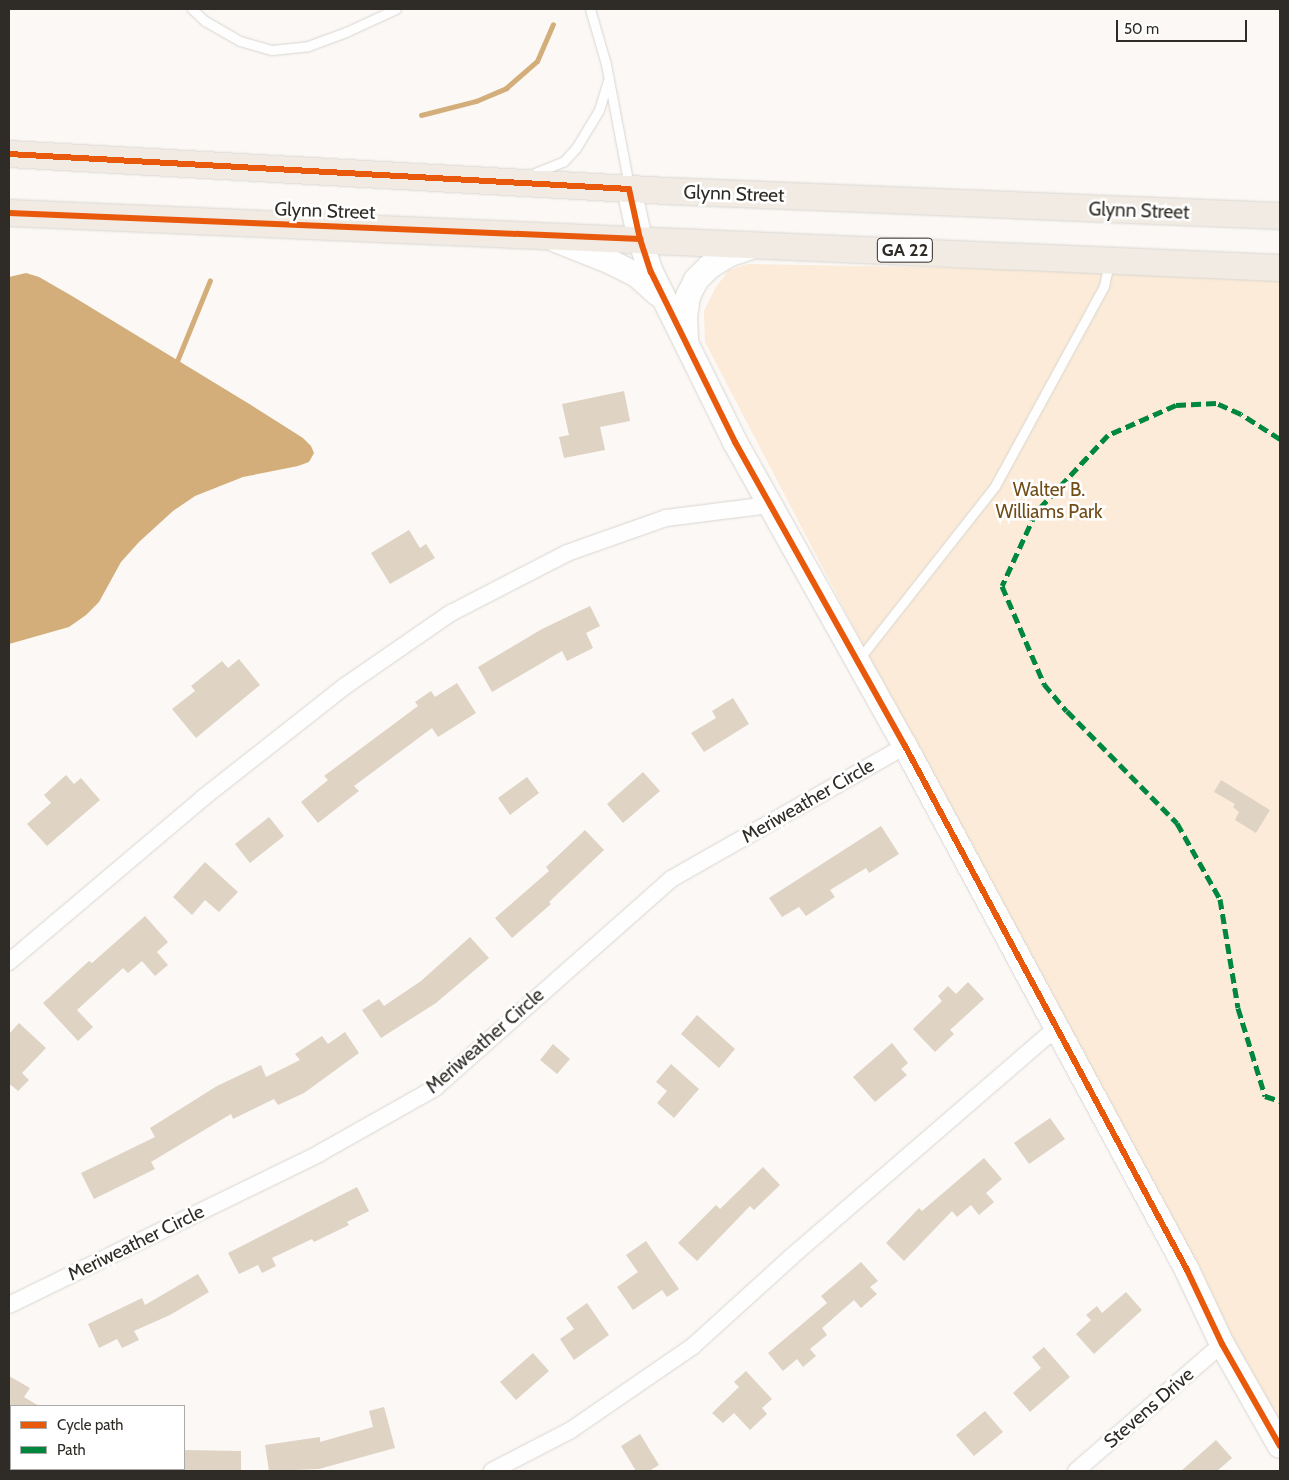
<!DOCTYPE html>
<html>
<head>
<meta charset="utf-8">
<style>
	body { margin:0 }
	#map { position:relative; width:1289px; height:1480px; overflow:hidden; background:#fbf8f5; font-family:Cabin,sans-serif }
	div>[style] { position:absolute }
	.green>* { inset:0; background:#fbebd8 }
	.water>* { inset:0; background:#d3ae7a }
	.stream>* { height:5px; margin:-2.5px; padding:0 2.5px; transform-origin:2.5px; border-radius:2.5px; background:#d3ae7a }
	.building>* { inset:0; background:#dfd3c4 }
	.roads { filter:drop-shadow(0 0 1px #d9d6d1) drop-shadow(0 0 1px #d9d6d1) }
	.lane>* { height:9px; margin:-4.5px; padding:0 4.5px; transform-origin:4.5px; border-radius:4.5px; background:#fefefe }
	.street>* { height:16px; margin:-8px; padding:0 8px; transform-origin:8px; border-radius:8px; background:#fefefe }
	.secondary>* { height:24px; margin:-12px; padding:0 12px; transform-origin:12px; border-radius:12px; background:#fefefe }
	.primary>* { height:26px; margin:-13px; padding:0 13px; transform-origin:13px; border-radius:13px; background:#f1ebe4 }
	.quiet>* { height:5px; margin-top:-2.5px; transform-origin:0; background:repeating-linear-gradient(90deg,#00873e 0 10px,transparent 0 15px) }
	.cycleway>* { height:6px; margin:-3px; padding:0 3px; transform-origin:3px; border-radius:3px; background:#e8590c }
	span { translate:-50% -50%; white-space:nowrap; text-align:center; line-height:1.15; -webkit-text-stroke:5px #fff; paint-order:stroke }
	.shield-label span { padding:1px 4px; background:#fff; border:1px solid; border-radius:4px; -webkit-text-stroke-width:0 }
	.shield-label { font-size:18px; color:#2f2b26; font-weight:700 }
	.street-label { font-size:19px; color:#2f2b26 }
	.park-label { font-size:19px; color:#704c16 }
	.frame { position:absolute; inset:0; border:10px solid #2f2b26; pointer-events:none }
	.legend { position:absolute; left:10px; top:1405px; width:175px; height:65px; box-sizing:border-box; background:#fff; border:1px solid #acaaa8; margin:0; padding:6px 9px; list-style:none; font-size:15px; color:#2f2b26 }
	.legend li { display:flex; align-items:center; gap:10px; height:25px }
	.legend b { width:25px; border:1px solid #acaaa8 }
	.scale { position:absolute; left:1116px; top:20px; width:131px; height:22px; box-sizing:border-box; border:2px solid #2f2b26; border-top:0; padding-left:6px; font-size:15px; line-height:18px; white-space:nowrap; color:#2f2b26; -webkit-text-stroke:4px #fff; paint-order:stroke }
</style>
</head>
<body>
<div id="map">
	<div class="green">
		<i style="clip-path:polygon(748px 264px,1280px 274px,1280px 1446px,705px 342px,704px 311px,716px 287px,729px 270px)"></i>
	</div>
	<div class="water">
		<i style="clip-path:polygon(26px 273px,39px 277px,72px 296px,251px 405px,303px 438px,311px 446px,314px 453px,309px 462px,298px 466px,243px 477px,195px 496px,173px 511px,139px 542px,121px 562px,99px 602px,86px 615px,69px 627px,9px 644px,9px 277px)"></i>
	</div>
	<div class="stream">
		<i style="left:421px;top:115px;width:57px;rotate:-14.3deg"></i>
		<i style="left:476px;top:101px;width:33px;rotate:-23deg"></i>
		<i style="left:506px;top:88px;width:41px;rotate:-41.1deg"></i>
		<i style="left:537px;top:61px;width:40px;rotate:-66.6deg"></i>
		<i style="left:177px;top:361px;width:87px;rotate:-67.8deg"></i>
	</div>
	<div class="building">
		<i style="clip-path:polygon(624px 391px,630px 421px,600px 427px,605px 450px,564px 458px,559px 437px,569px 435px,562px 404px)"></i>
		<i style="clip-path:polygon(409px 530px,420px 548px,426px 544px,435px 558px,390px 584px,371px 553px)"></i>
		<i style="clip-path:polygon(590px 606px,600px 626px,586px 633px,593px 648px,567px 661px,562px 651px,492px 692px,478px 667px,542px 629px)"></i>
		<i style="clip-path:polygon(239px 659px,260px 685px,196px 738px,172px 709px,195px 691px,191px 686px,222px 661px,228px 668px)"></i>
		<i style="clip-path:polygon(457px 683px,476px 713px,438px 737px,432px 728px,354px 786px,359px 791px,318px 823px,301px 802px,328px 780px,324px 776px,418px 706px,415px 702px,431px 691px,435px 697px)"></i>
		<i style="clip-path:polygon(733px 698px,749px 724px,704px 752px,691px 733px,716px 718px,712px 711px)"></i>
		<i style="clip-path:polygon(643px 772px,660px 791px,623px 823px,607px 804px)"></i>
		<i style="clip-path:polygon(66px 775px,74px 784px,81px 778px,100px 800px,47px 846px,27px 824px,51px 803px,44px 795px)"></i>
		<i style="clip-path:polygon(527px 777px,539px 793px,510px 815px,498px 798px)"></i>
		<i style="clip-path:polygon(1221px 780px,1270px 810px,1256px 833px,1235px 820px,1239px 812px,1233px 807px,1235px 804px,1214px 792px)"></i>
		<i style="clip-path:polygon(269px 817px,284px 836px,250px 863px,235px 844px)"></i>
		<i style="clip-path:polygon(881px 826px,899px 854px,869px 873px,866px 868px,830px 890px,835px 897px,806px 916px,799px 907px,782px 917px,769px 898px)"></i>
		<i style="clip-path:polygon(585px 830px,604px 850px,549px 902px,551px 904px,512px 938px,495px 918px,549px 871px,546px 867px)"></i>
		<i style="clip-path:polygon(205px 862px,238px 892px,219px 912px,205px 900px,192px 915px,173px 897px)"></i>
		<i style="clip-path:polygon(145px 916px,168px 942px,157px 952px,168px 965px,155px 976px,142px 961px,128px 973px,123px 968px,77px 1010px,93px 1027px,78px 1041px,43px 1003px,89px 961px,92px 963px)"></i>
		<i style="clip-path:polygon(470px 937px,489px 958px,436px 1003px,381px 1038px,362px 1010px,379px 999px,384px 1006px,421px 981px)"></i>
		<i style="clip-path:polygon(968px 982px,984px 999px,950px 1030px,954px 1034px,935px 1052px,913px 1029px,942px 1001px,938px 996px,948px 986px,956px 994px)"></i>
		<i style="clip-path:polygon(697px 1015px,735px 1049px,719px 1068px,681px 1034px)"></i>
		<i style="clip-path:polygon(19px 1023px,46px 1048px,22px 1073px,29px 1080px,18px 1091px,11px 1085px,9px 1087px,9px 1034px)"></i>
		<i style="clip-path:polygon(345px 1032px,359px 1053px,304px 1093px,278px 1105px,274px 1099px,233px 1119px,231px 1114px,151px 1162px,155px 1169px,94px 1199px,81px 1173px,155px 1137px,150px 1128px,217px 1086px,261px 1065px,266px 1077px,300px 1060px,295px 1054px,322px 1036px,328px 1044px)"></i>
		<i style="clip-path:polygon(892px 1043px,908px 1063px,901px 1069px,907px 1075px,875px 1102px,853px 1077px)"></i>
		<i style="clip-path:polygon(553px 1044px,570px 1059px,557px 1074px,540px 1060px)"></i>
		<i style="clip-path:polygon(671px 1064px,699px 1089px,674px 1118px,657px 1103px,667px 1091px,656px 1082px)"></i>
		<i style="clip-path:polygon(1050px 1118px,1065px 1139px,1029px 1164px,1014px 1143px)"></i>
		<i style="clip-path:polygon(984px 1158px,1002px 1179px,986px 1193px,994px 1202px,979px 1215px,971px 1205px,957px 1217px,952px 1211px,904px 1261px,886px 1243px,919px 1208px,922px 1211px)"></i>
		<i style="clip-path:polygon(763px 1167px,780px 1185px,754px 1210px,750px 1206px,697px 1261px,678px 1243px,716px 1205px,720px 1209px)"></i>
		<i style="clip-path:polygon(357px 1187px,369px 1211px,347px 1222px,349px 1225px,314px 1242px,312px 1239px,272px 1258px,276px 1266px,262px 1273px,258px 1265px,239px 1274px,228px 1253px)"></i>
		<i style="clip-path:polygon(646px 1241px,679px 1289px,667px 1297px,662px 1290px,633px 1310px,617px 1287px,638px 1272px,626px 1255px)"></i>
		<i style="clip-path:polygon(861px 1262px,878px 1281px,870px 1287px,877px 1294px,861px 1308px,854px 1300px,822px 1328px,827px 1335px,810px 1349px,816px 1356px,803px 1367px,797px 1359px,783px 1371px,768px 1353px,827px 1303px,821px 1296px)"></i>
		<i style="clip-path:polygon(198px 1274px,209px 1292px,170px 1315px,134px 1331px,139px 1340px,122px 1348px,117px 1339px,99px 1348px,88px 1324px,142px 1298px,145px 1305px)"></i>
		<i style="clip-path:polygon(1126px 1292px,1142px 1310px,1094px 1354px,1076px 1334px,1091px 1320px,1086px 1315px,1097px 1306px,1102px 1313px)"></i>
		<i style="clip-path:polygon(587px 1303px,609px 1335px,574px 1360px,560px 1339px,574px 1329px,566px 1318px)"></i>
		<i style="clip-path:polygon(1044px 1347px,1070px 1377px,1030px 1412px,1013px 1393px,1041px 1368px,1032px 1357px)"></i>
		<i style="clip-path:polygon(533px 1353px,549px 1371px,516px 1400px,500px 1382px)"></i>
		<i style="clip-path:polygon(746px 1371px,772px 1399px,762px 1408px,767px 1414px,750px 1430px,734px 1413px,723px 1423px,712px 1413px,739px 1387px,734px 1382px)"></i>
		<i style="clip-path:polygon(9px 1376px,30px 1388px,24px 1397px,39px 1406px,11px 1406px,11px 1417px,9px 1421px)"></i>
		<i style="clip-path:polygon(384px 1407px,395px 1448px,319px 1469px,269px 1471px,265px 1445px,320px 1437px,320px 1442px,373px 1427px,369px 1411px)"></i>
		<i style="clip-path:polygon(985px 1411px,1003px 1432px,974px 1456px,956px 1435px)"></i>
		<i style="clip-path:polygon(640px 1434px,659px 1465px,649px 1471px,636px 1471px,621px 1446px)"></i>
		<i style="clip-path:polygon(1216px 1440px,1232px 1458px,1217px 1471px,1181px 1471px)"></i>
		<i style="clip-path:polygon(184px 1450px,241px 1451px,241px 1471px,184px 1471px)"></i>
	</div>
	<div class="roads">
		<div class="lane">
			<i style="left:192px;top:9px;width:18px;rotate:43deg"></i>
			<i style="left:205px;top:21px;width:40px;rotate:29.7deg"></i>
			<i style="left:240px;top:41px;width:33px;rotate:16deg"></i>
			<i style="left:272px;top:50px;width:36px;rotate:-6deg"></i>
			<i style="left:308px;top:46px;width:40px;rotate:-20.2deg"></i>
			<i style="left:346px;top:32px;width:55px;rotate:-24.7deg"></i>
			<i style="left:590px;top:9px;width:57px;rotate:73.8deg"></i>
			<i style="left:606px;top:64px;width:124px;rotate:79.3deg"></i>
			<i style="left:530px;top:175px;width:35px;rotate:-22deg"></i>
			<i style="left:563px;top:162px;width:19px;rotate:-47deg"></i>
			<i style="left:576px;top:148px;width:44px;rotate:-58.8deg"></i>
			<i style="left:599px;top:110px;width:30px;rotate:-73deg"></i>
			<i style="left:859px;top:659px;width:220px;rotate:-51.8deg"></i>
			<i style="left:995px;top:486px;width:228px;rotate:-61.4deg"></i>
			<i style="left:1104px;top:286px;width:24px;rotate:-78deg"></i>
		</div>
		<div class="street">
			<i style="left:9px;top:962px;width:255px;rotate:-40.2deg"></i>
			<i style="left:204px;top:797px;width:179px;rotate:-38.2deg"></i>
			<i style="left:345px;top:686px;width:129px;rotate:-34.6deg"></i>
			<i style="left:451px;top:613px;width:131px;rotate:-27.3deg"></i>
			<i style="left:567px;top:553px;width:105px;rotate:-19.5deg"></i>
			<i style="left:666px;top:518px;width:104px;rotate:-7.2deg"></i>
			<i style="left:9px;top:1305px;width:344px;rotate:-26deg"></i>
			<i style="left:318px;top:1154px;width:134px;rotate:-29.4deg"></i>
			<i style="left:435px;top:1088px;width:315px;rotate:-41.5deg"></i>
			<i style="left:671px;top:879px;width:269px;rotate:-29.6deg"></i>
			<i style="left:492px;top:1471px;width:89px;rotate:-27.4deg"></i>
			<i style="left:571px;top:1430px;width:148px;rotate:-34.5deg"></i>
			<i style="left:693px;top:1346px;width:132px;rotate:-42.2deg"></i>
			<i style="left:791px;top:1257px;width:352px;rotate:-40.8deg"></i>
			<i style="left:1076px;top:1471px;width:194px;rotate:-41deg"></i>
		</div>
		<div class="secondary">
			<i style="left:629px;top:189px;width:51px;rotate:77.6deg"></i>
			<i style="left:640px;top:239px;width:35px;rotate:72deg"></i>
			<i style="left:651px;top:272px;width:190px;rotate:63.7deg"></i>
			<i style="left:735px;top:442px;width:348px;rotate:60.8deg"></i>
			<i style="left:905px;top:746px;width:595px;rotate:61.71deg"></i>
			<i style="left:1187px;top:1270px;width:82px;rotate:64.7deg"></i>
			<i style="left:1222px;top:1344px;width:117px;rotate:60.4deg"></i>
			<i style="left:556px;top:240px;width:59px;rotate:21.8deg"></i>
			<i style="left:611px;top:262px;width:30px;rotate:27deg"></i>
			<i style="left:638px;top:276px;width:27px;rotate:42deg"></i>
			<i style="left:686px;top:338px;width:22px;rotate:-93deg"></i>
			<i style="left:685px;top:316px;width:20px;rotate:-81deg"></i>
			<i style="left:688px;top:296px;width:18px;rotate:-63deg"></i>
			<i style="left:696px;top:280px;width:18px;rotate:-45deg"></i>
			<i style="left:709px;top:267px;width:22px;rotate:-32deg"></i>
			<i style="left:728px;top:255px;width:28px;rotate:-19deg"></i>
		</div>
		<div class="primary">
			<i style="left:9px;top:154px;width:659px;rotate:3.22deg"></i>
			<i style="left:667px;top:191px;width:614px;rotate:2.34deg"></i>
			<i style="left:9px;top:213px;width:1272px;rotate:2.48deg"></i>
		</div>
	</div>
	<div class="quiet">
		<i style="left:1280px;top:439px;width:46px;rotate:-147.3deg"></i>
		<i style="left:1241px;top:414px;width:27px;rotate:-156deg"></i>
		<i style="left:1216px;top:403px;width:40px;rotate:177.1deg"></i>
		<i style="left:1176px;top:405px;width:74px;rotate:156.2deg"></i>
		<i style="left:1108px;top:435px;width:105px;rotate:133.1deg"></i>
		<i style="left:1036px;top:512px;width:81px;rotate:114.7deg"></i>
		<i style="left:1002px;top:586px;width:107px;rotate:66.8deg"></i>
		<i style="left:1044px;top:684px;width:35px;rotate:50deg"></i>
		<i style="left:1067px;top:711px;width:157px;rotate:45.5deg"></i>
		<i style="left:1177px;top:823px;width:87px;rotate:60.5deg"></i>
		<i style="left:1220px;top:899px;width:110px;rotate:80.6deg"></i>
		<i style="left:1238px;top:1008px;width:92px;rotate:72.9deg"></i>
		<i style="left:1265px;top:1096px;width:16px;rotate:18deg"></i>
	</div>
	<div class="cycleway">
		<i style="left:9px;top:154px;width:621px;rotate:3.23deg"></i>
		<i style="left:629px;top:189px;width:51px;rotate:77.6deg"></i>
		<i style="left:640px;top:239px;width:35px;rotate:72deg"></i>
		<i style="left:651px;top:272px;width:190px;rotate:63.7deg"></i>
		<i style="left:735px;top:442px;width:348px;rotate:60.8deg"></i>
		<i style="left:905px;top:746px;width:595px;rotate:61.71deg"></i>
		<i style="left:1187px;top:1270px;width:82px;rotate:64.7deg"></i>
		<i style="left:1222px;top:1344px;width:117px;rotate:60.4deg"></i>
		<i style="left:9px;top:213px;width:632px;rotate:2.36deg"></i>
	</div>
	<div class="shield-label">
		<span style="left:905px;top:250px">GA 22</span>
	</div>
	<div class="street-label">
		<span style="left:734px;top:194px;rotate:2deg">Glynn Street</span>
		<span style="left:325px;top:211px;rotate:2deg">Glynn Street</span>
		<span style="left:1139px;top:211px;rotate:2deg">Glynn Street</span>
		<span style="left:808px;top:801px;rotate:-30deg">Meriweather Circle</span>
		<span style="left:485px;top:1041px;rotate:-41deg">Meriweather Circle</span>
		<span style="left:136px;top:1243px;rotate:-26deg">Meriweather Circle</span>
		<span style="left:1149px;top:1408px;rotate:-41deg">Stevens Drive</span>
	</div>
	<div class="park-label">
		<span style="left:1049px;top:501px">Walter B.<br>Williams Park</span>
	</div>
	<div class="frame"></div>
	<ul class="legend">
	<li><b style="height:6px;background:#e8590c"></b>Cycle path</li>
	<li><b style="height:6px;background:#00873e"></b>Path</li>
	</ul>
	<div class="scale">50 m</div>
</div>
</body>
</html>
